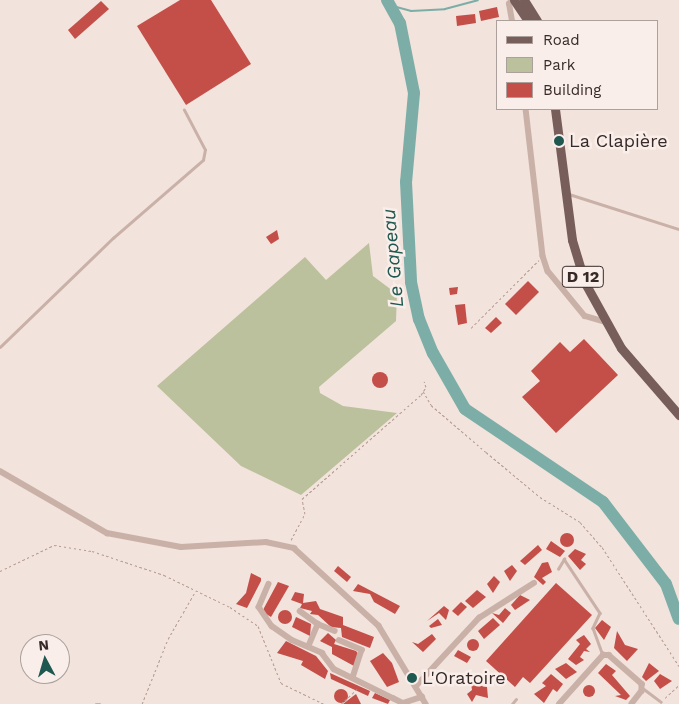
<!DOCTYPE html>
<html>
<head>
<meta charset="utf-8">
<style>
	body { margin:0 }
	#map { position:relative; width:679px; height:704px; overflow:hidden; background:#f2e3dc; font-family:"Work Sans",sans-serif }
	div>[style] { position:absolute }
	.green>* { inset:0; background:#bbc19c }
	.stream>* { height:2px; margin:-1px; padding:0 1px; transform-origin:1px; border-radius:1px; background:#7caea7 }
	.river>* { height:12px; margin:-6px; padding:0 6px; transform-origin:6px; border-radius:6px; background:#7caea7 }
	.building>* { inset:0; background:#c44e48 }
	.round { border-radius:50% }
	.path>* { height:1px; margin-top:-0.5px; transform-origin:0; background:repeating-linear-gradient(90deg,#b59b92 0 2.5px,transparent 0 5px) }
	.lane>* { height:2.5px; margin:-1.25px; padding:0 1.25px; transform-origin:1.25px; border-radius:1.25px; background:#cab1a8 }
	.street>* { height:5.5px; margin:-2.75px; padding:0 2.75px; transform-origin:2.75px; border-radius:2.75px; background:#cab1a8 }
	.primary>* { height:9px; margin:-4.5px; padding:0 4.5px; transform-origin:4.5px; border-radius:4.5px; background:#785e5a }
	.dots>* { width:14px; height:14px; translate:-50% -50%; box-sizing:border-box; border:2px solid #f9eee9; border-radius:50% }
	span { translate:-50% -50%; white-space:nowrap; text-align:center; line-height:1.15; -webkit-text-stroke:5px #f9eee9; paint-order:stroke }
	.shield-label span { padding:1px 4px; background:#f9eee9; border:1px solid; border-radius:4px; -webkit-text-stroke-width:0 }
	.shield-label { font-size:16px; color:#372a28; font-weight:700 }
	.poi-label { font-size:18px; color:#372a28 }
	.left { translate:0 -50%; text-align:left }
	.water-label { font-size:19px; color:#1e5850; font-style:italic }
	.legend { position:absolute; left:496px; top:20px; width:162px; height:90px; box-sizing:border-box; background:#f9eee9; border:1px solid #aba09c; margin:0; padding:6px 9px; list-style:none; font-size:15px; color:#372a28 }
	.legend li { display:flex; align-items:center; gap:10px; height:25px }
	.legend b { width:25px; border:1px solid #aba09c }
	.north { position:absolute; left:20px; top:634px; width:50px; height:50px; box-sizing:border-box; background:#f9eee9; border:1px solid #aba09c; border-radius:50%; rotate:354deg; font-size:14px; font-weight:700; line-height:20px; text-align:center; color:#372a28 }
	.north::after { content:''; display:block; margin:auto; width:18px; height:22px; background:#1e5850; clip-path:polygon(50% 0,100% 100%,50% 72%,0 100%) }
</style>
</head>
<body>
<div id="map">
	<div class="green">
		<i style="clip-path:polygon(369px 243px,373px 276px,397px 294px,396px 321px,319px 387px,320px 393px,343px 406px,397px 413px,301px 495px,241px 466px,157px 386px,305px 257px,326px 280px)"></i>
	</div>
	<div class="stream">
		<i style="left:389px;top:5px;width:23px;rotate:15deg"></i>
		<i style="left:411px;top:11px;width:34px;rotate:-3deg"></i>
		<i style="left:445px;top:9px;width:34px;rotate:-15deg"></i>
	</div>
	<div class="river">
		<i style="left:387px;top:0;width:26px;rotate:61deg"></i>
		<i style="left:400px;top:23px;width:71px;rotate:78.7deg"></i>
		<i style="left:414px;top:93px;width:89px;rotate:95.1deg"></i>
		<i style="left:406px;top:182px;width:100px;rotate:87.1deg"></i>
		<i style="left:411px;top:282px;width:38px;rotate:78deg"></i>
		<i style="left:419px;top:319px;width:37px;rotate:68deg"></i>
		<i style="left:433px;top:353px;width:64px;rotate:60.3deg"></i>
		<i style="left:465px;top:409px;width:166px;rotate:34deg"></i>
		<i style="left:603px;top:502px;width:103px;rotate:52.5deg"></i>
		<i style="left:666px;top:584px;width:37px;rotate:70deg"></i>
	</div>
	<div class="building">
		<i style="clip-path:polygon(180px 0,211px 0,251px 64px,186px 105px,137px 26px)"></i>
		<i style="clip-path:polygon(101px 1px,109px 9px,75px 39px,68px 30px)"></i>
		<i style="clip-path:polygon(497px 7px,499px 17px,481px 21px,479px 11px)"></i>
		<i style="clip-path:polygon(475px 14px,476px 23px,457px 26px,456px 16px)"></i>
		<i style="clip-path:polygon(277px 230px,279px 239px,271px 244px,266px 237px)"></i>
		<i style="clip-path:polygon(528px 281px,539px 292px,516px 315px,505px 304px)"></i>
		<i style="clip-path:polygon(458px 287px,457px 294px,450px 295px,449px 288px)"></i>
		<i style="clip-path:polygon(465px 304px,467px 323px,458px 325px,455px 305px)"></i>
		<i style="clip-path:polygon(496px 317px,502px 323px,491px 333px,485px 328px)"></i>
		<i style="clip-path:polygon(584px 339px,618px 375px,556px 433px,522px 397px,540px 381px,531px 371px,560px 342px,570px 352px)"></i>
		<i class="round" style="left:372px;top:372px;width:16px;height:16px"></i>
		<i class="round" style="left:560px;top:533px;width:14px;height:14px"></i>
		<i style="clip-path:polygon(551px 541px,565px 551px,560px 557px,546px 549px)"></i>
		<i style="clip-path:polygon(538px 545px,542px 550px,525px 565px,520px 561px)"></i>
		<i style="clip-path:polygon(575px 549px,586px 554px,581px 560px,586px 564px,580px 570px,568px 556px)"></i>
		<i style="clip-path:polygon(548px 562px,552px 572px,542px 578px,546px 582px,543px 585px,534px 577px,542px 563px)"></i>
		<i style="clip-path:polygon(512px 565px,517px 571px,510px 581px,504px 571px)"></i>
		<i style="clip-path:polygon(338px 566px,351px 577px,347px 582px,334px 571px)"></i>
		<i style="clip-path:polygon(251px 573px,261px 578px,261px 581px,247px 608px,236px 604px,246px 593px)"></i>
		<i style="clip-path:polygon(494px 576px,500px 582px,493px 593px,487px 584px)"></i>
		<i style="clip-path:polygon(278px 582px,289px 586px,271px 617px,263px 612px,264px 608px)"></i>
		<i style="clip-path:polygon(556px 583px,592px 615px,530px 683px,523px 677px,515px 687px,486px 661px)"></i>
		<i style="clip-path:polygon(358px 584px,400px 606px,395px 614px,374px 602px,370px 594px,353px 591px)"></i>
		<i style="clip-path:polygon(477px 590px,486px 597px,473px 608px,465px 601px)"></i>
		<i style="clip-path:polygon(295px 592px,304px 594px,303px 603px,316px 601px,320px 609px,343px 617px,343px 625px,374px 637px,370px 648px,342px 637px,341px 628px,331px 627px,318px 615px,310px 614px,312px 611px,300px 608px,302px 604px,291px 600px)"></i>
		<i style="clip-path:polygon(520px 595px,530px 600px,515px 610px,511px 605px)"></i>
		<i style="clip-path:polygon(461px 602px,467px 607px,458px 616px,452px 611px)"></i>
		<i style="clip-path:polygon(444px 606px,449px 610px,446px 620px,439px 613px,427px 621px)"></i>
		<i style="clip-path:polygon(505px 608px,511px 613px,503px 623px,492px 613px,499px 615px)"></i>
		<i class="round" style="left:278px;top:610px;width:14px;height:14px"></i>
		<i style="clip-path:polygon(296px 617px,311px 624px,310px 636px,292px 627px)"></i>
		<i style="clip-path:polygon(493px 618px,500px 625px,484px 639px,478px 631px)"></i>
		<i style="clip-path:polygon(438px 619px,442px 625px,431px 628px,429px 626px)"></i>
		<i style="clip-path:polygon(602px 620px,611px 627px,604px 640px,595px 628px)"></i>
		<i style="clip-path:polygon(617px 631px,625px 645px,638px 649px,627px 661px,614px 648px)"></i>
		<i style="clip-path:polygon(328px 633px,336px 640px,334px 644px,356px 651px,359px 655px,354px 666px,332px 654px,332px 647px,320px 641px)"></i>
		<i style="clip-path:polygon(432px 634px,436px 639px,423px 652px,412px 642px,418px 644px)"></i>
		<i style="clip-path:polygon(584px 635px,591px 644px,586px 649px,590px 652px,584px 651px,580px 657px,584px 660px,576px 665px,568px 659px,580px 644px,576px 640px)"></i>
		<i class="round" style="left:467px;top:639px;width:12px;height:12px"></i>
		<i style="clip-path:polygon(286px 641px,316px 656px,328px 671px,325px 679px,301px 665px,303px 661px,277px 653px)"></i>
		<i style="clip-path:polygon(458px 650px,471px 657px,467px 663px,454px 656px)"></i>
		<i style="clip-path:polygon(383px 653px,392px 663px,399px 682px,387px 687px,370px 661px)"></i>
		<i style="clip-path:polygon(566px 663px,577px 672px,566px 679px,555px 669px)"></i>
		<i style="clip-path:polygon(649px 663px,659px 671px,646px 681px,642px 677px)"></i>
		<i style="clip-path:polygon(606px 664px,616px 671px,612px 675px,630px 696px,626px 700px,615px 696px,621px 695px,598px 673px)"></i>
		<i style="clip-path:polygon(330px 673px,370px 691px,368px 696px,331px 679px)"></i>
		<i style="clip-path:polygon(551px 674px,563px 684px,557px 692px,553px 689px,544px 703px,534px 694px,546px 686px,542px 683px)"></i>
		<i style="clip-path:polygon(660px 674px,672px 681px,660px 689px,654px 681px)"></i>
		<i style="clip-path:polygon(471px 683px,487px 687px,488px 698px,476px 695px,472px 702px,467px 694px,472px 690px)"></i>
		<i class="round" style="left:583px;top:685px;width:12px;height:12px"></i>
		<i class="round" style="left:334px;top:689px;width:14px;height:14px"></i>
		<i style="clip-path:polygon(375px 693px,390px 700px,388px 704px,372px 698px)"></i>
		<i style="clip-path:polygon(356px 694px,361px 704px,343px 704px,352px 697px)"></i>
	</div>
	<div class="path">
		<i style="left:471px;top:328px;width:96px;rotate:-45deg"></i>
		<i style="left:423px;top:391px;width:16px;rotate:60deg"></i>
		<i style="left:431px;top:405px;width:72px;rotate:40.5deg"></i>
		<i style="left:486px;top:452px;width:70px;rotate:39.8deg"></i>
		<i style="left:540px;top:497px;width:47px;rotate:32deg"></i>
		<i style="left:580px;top:522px;width:33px;rotate:49deg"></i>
		<i style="left:602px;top:547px;width:142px;rotate:57.1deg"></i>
		<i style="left:291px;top:540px;width:30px;rotate:-62deg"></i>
		<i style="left:305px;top:514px;width:15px;rotate:-101deg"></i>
		<i style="left:302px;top:499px;width:158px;rotate:-41.2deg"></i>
		<i style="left:421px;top:395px;width:9px;rotate:-58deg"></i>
		<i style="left:426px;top:387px;width:6px;rotate:-108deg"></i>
		<i style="left:0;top:571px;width:60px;rotate:-25.7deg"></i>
		<i style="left:54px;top:545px;width:38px;rotate:9deg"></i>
		<i style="left:92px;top:551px;width:76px;rotate:18.4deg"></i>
		<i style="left:164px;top:575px;width:73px;rotate:25.9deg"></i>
		<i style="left:230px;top:607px;width:34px;rotate:34deg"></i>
		<i style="left:258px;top:626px;width:61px;rotate:68deg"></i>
		<i style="left:281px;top:683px;width:48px;rotate:26deg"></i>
		<i style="left:665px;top:698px;width:19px;rotate:-43deg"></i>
		<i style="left:142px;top:704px;width:70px;rotate:-68.2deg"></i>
		<i style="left:168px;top:639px;width:54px;rotate:-60.1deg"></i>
		<i style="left:341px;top:704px;width:22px;rotate:-43deg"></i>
	</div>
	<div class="lane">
		<i style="left:569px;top:194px;width:115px;rotate:17.7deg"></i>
		<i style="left:0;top:347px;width:157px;rotate:-44deg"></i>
		<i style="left:113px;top:238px;width:119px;rotate:-40.9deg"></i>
		<i style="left:203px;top:160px;width:10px;rotate:-79deg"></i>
		<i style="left:205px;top:150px;width:45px;rotate:-117.7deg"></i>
		<i style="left:558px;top:569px;width:12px;rotate:-59deg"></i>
		<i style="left:564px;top:559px;width:65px;rotate:56.3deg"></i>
		<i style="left:600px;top:613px;width:17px;rotate:115deg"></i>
		<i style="left:593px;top:628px;width:29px;rotate:70deg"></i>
		<i style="left:644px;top:689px;width:21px;rotate:37deg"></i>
		<i style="left:96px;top:704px;width:4px"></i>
		<i style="left:512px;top:704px;width:6px;rotate:-51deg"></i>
	</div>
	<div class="street">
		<i style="left:512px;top:21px;width:17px;rotate:-100deg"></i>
		<i style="left:509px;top:4px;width:5px;rotate:-53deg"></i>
		<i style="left:526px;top:109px;width:148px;rotate:83.4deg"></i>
		<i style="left:543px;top:256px;width:16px;rotate:72deg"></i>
		<i style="left:548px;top:271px;width:58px;rotate:50.6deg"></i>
		<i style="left:585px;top:316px;width:19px;rotate:16deg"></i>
		<i style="left:0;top:471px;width:124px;rotate:30.1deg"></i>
		<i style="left:107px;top:533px;width:75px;rotate:10.7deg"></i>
		<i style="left:181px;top:547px;width:85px;rotate:-3.4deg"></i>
		<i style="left:266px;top:542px;width:29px;rotate:12deg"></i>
		<i style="left:294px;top:548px;width:115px;rotate:42.5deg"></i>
		<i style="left:379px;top:626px;width:91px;rotate:58.9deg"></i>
		<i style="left:269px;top:584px;width:25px;rotate:113deg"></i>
		<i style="left:259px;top:607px;width:23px;rotate:56deg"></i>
		<i style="left:272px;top:626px;width:24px;rotate:35deg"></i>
		<i style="left:292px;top:640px;width:33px;rotate:23deg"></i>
		<i style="left:322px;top:653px;width:20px;rotate:53deg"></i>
		<i style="left:334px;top:669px;width:66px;rotate:26.2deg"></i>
		<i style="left:393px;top:698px;width:11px;rotate:27deg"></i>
		<i style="left:403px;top:703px;width:20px;rotate:-18deg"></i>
		<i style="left:300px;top:611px;width:22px;rotate:36deg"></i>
		<i style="left:339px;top:640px;width:25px;rotate:23deg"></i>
		<i style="left:362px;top:650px;width:29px;rotate:108deg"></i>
		<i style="left:308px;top:647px;width:25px;rotate:-67deg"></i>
		<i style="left:318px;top:624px;width:18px;rotate:22deg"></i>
		<i style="left:416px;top:686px;width:93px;rotate:-47.2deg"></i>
		<i style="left:479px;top:618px;width:65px;rotate:-32.5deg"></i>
		<i style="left:559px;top:704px;width:66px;rotate:-48.1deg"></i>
		<i style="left:603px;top:655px;width:6px"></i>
		<i style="left:609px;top:655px;width:44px;rotate:41.3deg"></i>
		<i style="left:642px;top:684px;width:7px;rotate:90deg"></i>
		<i style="left:642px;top:691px;width:16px;rotate:128deg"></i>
	</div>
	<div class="primary">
		<i style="left:514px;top:0;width:25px;rotate:56deg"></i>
		<i style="left:524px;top:0;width:25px;rotate:58deg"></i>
		<i style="left:555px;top:109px;width:132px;rotate:82.6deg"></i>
		<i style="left:572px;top:240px;width:45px;rotate:73.2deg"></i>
		<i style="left:585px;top:283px;width:74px;rotate:61deg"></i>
		<i style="left:621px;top:348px;width:89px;rotate:49.1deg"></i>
	</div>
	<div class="dots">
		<i style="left:559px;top:141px;background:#1e5850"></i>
		<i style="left:412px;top:678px;background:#1e5850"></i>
	</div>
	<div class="shield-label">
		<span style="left:583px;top:277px">D 12</span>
	</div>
	<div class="poi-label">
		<span class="left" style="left:569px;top:141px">La Clapière</span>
		<span class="left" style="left:422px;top:678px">L'Oratoire</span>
	</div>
	<div class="water-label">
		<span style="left:393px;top:258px;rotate:-95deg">Le Gapeau</span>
	</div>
	<ul class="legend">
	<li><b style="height:6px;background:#785e5a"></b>Road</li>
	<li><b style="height:14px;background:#bbc19c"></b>Park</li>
	<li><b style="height:14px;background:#c44e48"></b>Building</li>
	</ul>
	<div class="north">N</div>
</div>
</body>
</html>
